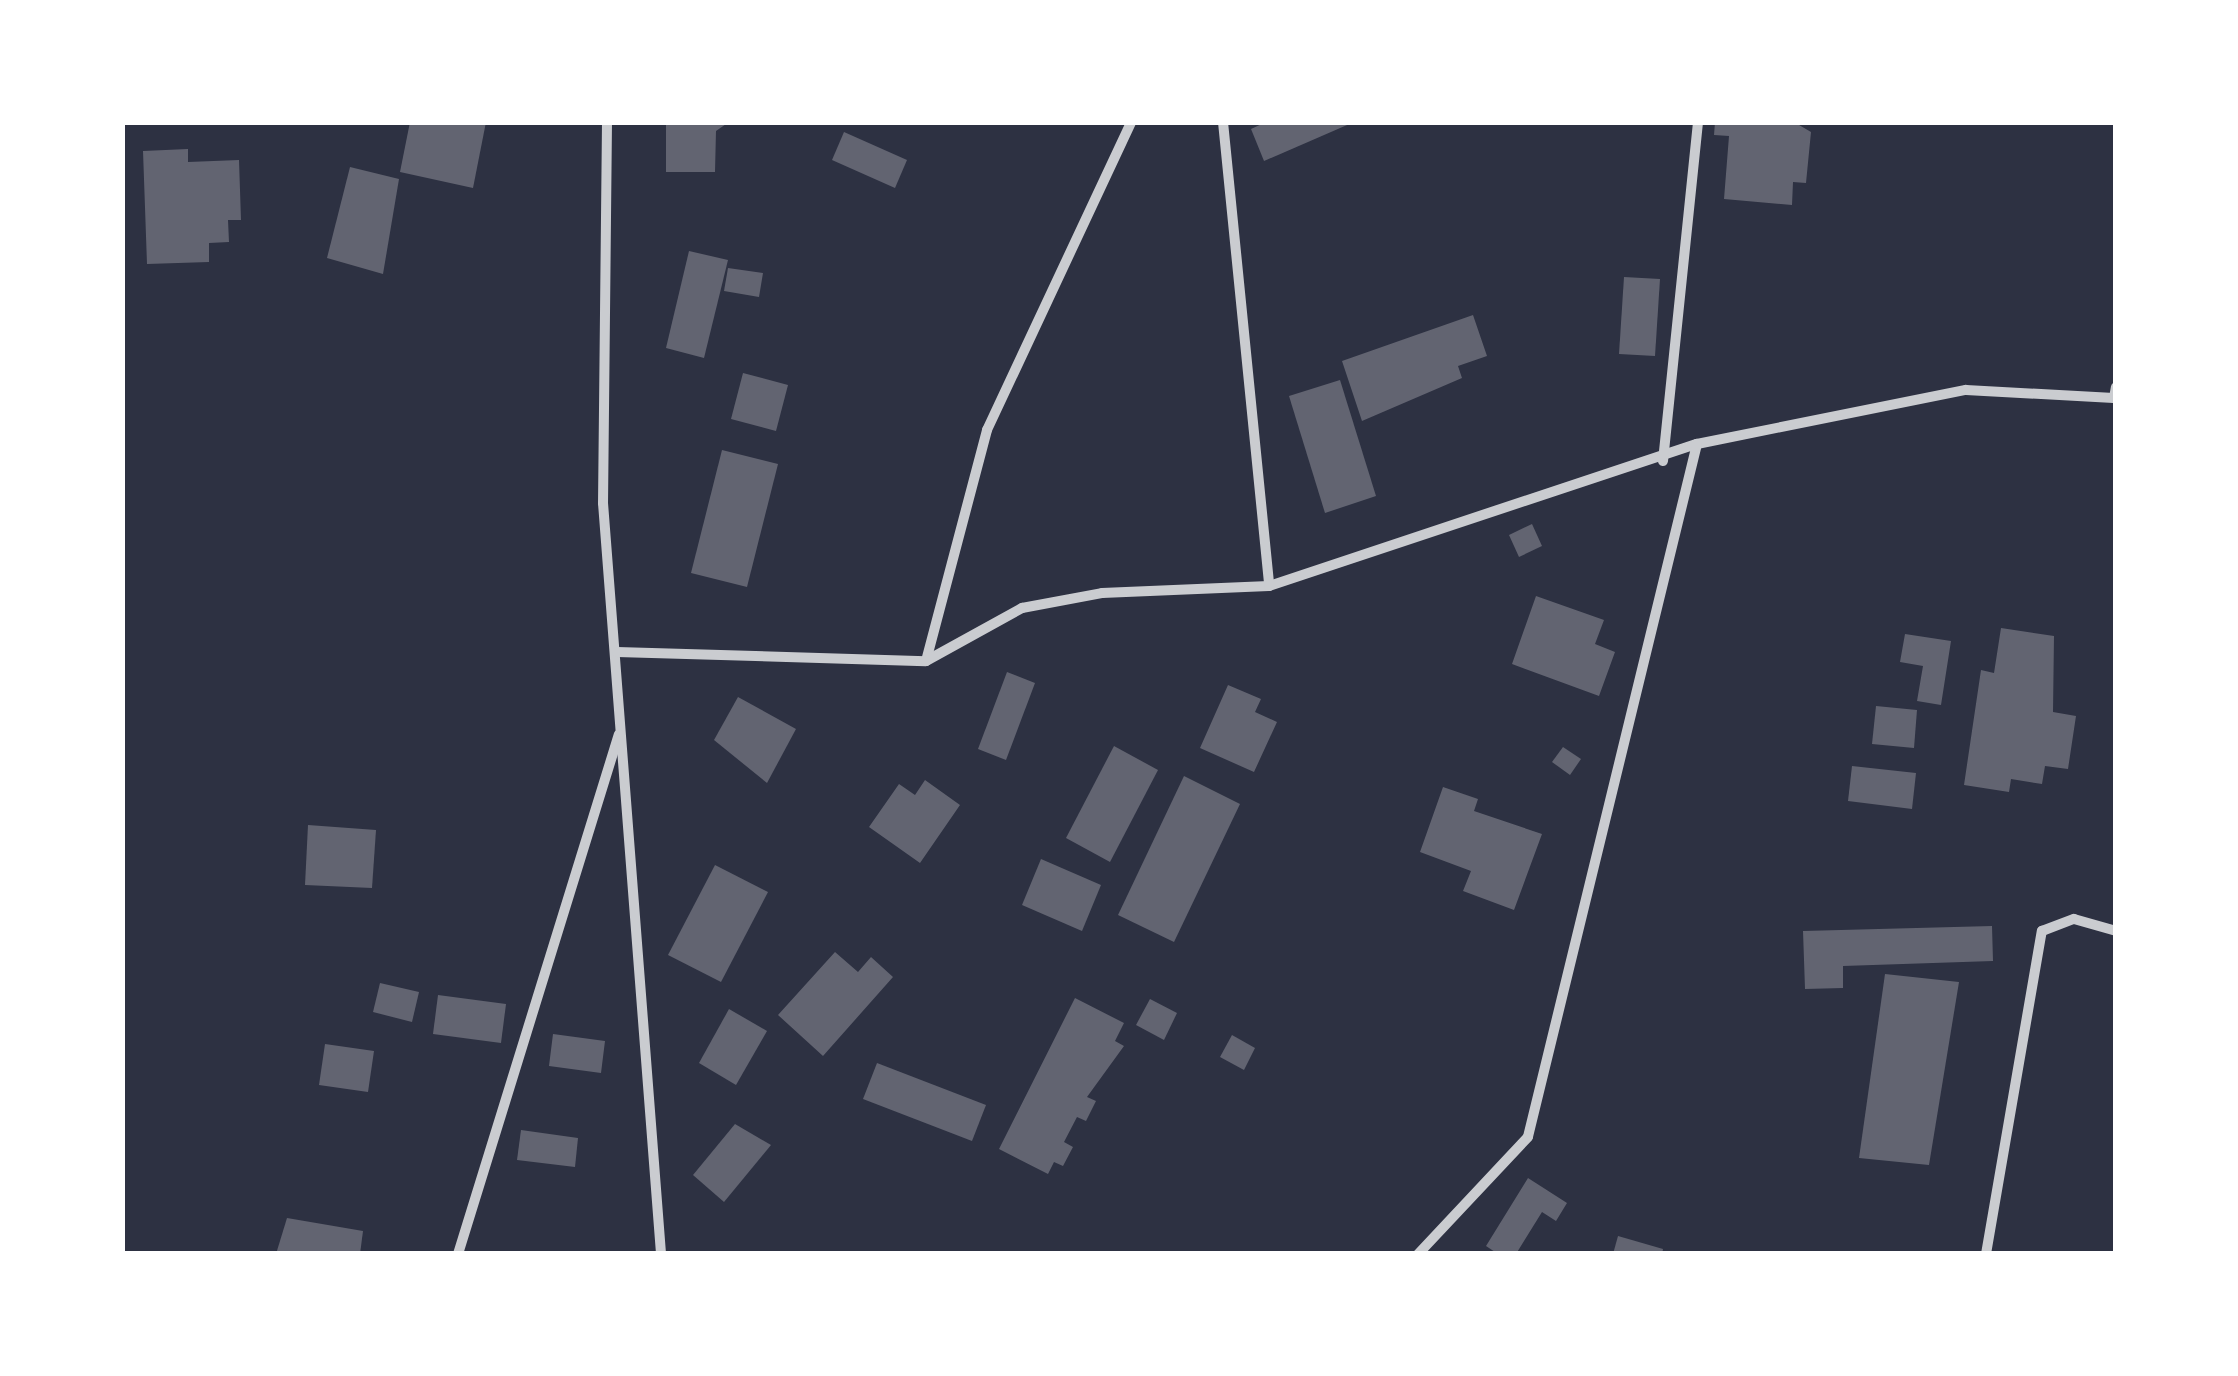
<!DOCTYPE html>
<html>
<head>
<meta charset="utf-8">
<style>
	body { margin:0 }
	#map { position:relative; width:2238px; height:1376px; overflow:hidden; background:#2d3142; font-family:Montserrat,sans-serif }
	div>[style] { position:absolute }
	.building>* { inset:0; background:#626471 }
	.minor>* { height:10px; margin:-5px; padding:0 5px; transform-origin:5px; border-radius:5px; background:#caccd0 }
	span { translate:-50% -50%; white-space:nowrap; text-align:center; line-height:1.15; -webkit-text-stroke:10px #fff; paint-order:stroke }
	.frame { position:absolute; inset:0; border:125px solid #fff; pointer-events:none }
</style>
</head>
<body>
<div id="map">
	<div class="building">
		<i style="clip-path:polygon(410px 122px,486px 122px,473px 188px,400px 172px)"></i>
		<i style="clip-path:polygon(666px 122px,729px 122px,716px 131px,715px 172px,666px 172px)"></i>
		<i style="clip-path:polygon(1266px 122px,1354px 122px,1264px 161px,1251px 129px)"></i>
		<i style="clip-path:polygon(1715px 122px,1794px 122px,1811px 132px,1806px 183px,1793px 182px,1792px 205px,1724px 199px,1729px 136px,1714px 135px)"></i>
		<i style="clip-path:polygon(844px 132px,907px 160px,895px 188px,832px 160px)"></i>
		<i style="clip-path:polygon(188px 149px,188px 162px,239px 160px,241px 220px,228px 220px,229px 242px,209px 243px,209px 262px,147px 264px,143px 151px)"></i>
		<i style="clip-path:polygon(350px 167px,399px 179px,383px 274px,327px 258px)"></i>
		<i style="clip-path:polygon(689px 251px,728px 260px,704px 358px,666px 348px)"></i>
		<i style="clip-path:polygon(728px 268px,763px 273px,759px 297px,724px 291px)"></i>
		<i style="clip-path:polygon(1624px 277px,1660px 279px,1655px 356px,1619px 354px)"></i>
		<i style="clip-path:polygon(1473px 315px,1487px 356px,1458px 366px,1462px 378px,1362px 421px,1342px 361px)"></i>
		<i style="clip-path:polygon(743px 373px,788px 385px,776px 431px,731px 419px)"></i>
		<i style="clip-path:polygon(1340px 380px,1376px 496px,1325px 513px,1289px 396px)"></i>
		<i style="clip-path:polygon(722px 450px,778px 464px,747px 587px,691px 573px)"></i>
		<i style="clip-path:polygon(1532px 524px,1542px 546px,1519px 557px,1509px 535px)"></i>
		<i style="clip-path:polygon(1536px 596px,1604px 620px,1595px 644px,1615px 652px,1599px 696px,1512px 664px)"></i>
		<i style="clip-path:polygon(2001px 628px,2054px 636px,2053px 712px,2076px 716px,2068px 769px,2045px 766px,2042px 784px,2011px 779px,2009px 792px,1964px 785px,1981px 670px,1994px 673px)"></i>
		<i style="clip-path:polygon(1905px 634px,1951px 641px,1941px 705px,1917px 701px,1923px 666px,1900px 662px)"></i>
		<i style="clip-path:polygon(1007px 672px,1035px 683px,1006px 760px,978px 749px)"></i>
		<i style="clip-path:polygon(1228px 685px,1261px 699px,1255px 712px,1277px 722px,1254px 772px,1200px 748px)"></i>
		<i style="clip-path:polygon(738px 697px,796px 729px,767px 783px,714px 740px)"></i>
		<i style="clip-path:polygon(1876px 706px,1917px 710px,1914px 748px,1872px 744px)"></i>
		<i style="clip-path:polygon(1114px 746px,1158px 770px,1110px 862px,1066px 838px)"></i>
		<i style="clip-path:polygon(1563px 747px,1581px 759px,1570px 775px,1552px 762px)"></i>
		<i style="clip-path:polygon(1852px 766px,1916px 773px,1912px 809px,1848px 801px)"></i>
		<i style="clip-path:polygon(1184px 776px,1240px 804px,1174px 942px,1118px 915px)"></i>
		<i style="clip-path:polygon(925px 780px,960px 805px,920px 863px,869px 827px,899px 784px,915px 795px)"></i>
		<i style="clip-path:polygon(1443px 787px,1478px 799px,1474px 811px,1542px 834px,1514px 910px,1463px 891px,1471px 871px,1420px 852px)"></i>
		<i style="clip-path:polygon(308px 825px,376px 830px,372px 888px,305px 885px)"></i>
		<i style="clip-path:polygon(1041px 859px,1101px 885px,1082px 931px,1022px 905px)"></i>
		<i style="clip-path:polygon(715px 865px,768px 892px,721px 982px,668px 955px)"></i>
		<i style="clip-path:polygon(1992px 926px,1993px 961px,1843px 966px,1843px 988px,1805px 989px,1803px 931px)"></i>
		<i style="clip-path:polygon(835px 952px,858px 972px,871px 957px,893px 977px,823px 1056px,778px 1015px)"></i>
		<i style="clip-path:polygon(1885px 974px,1959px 982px,1929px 1165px,1859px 1158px)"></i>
		<i style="clip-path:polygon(380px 983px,419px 992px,412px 1022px,373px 1012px)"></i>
		<i style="clip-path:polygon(438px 995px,506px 1004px,501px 1043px,433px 1034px)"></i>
		<i style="clip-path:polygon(1075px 998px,1124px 1023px,1115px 1041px,1124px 1046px,1087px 1097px,1096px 1101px,1086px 1121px,1077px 1117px,1064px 1142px,1073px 1147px,1063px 1166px,1054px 1162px,1048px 1174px,999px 1149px)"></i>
		<i style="clip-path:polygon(1150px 999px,1177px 1013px,1164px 1040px,1136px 1025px)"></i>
		<i style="clip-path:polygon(729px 1009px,767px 1031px,736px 1085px,699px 1063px)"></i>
		<i style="clip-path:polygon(553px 1034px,605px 1041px,601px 1073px,549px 1066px)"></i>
		<i style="clip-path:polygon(1232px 1035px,1255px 1048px,1244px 1070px,1220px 1057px)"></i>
		<i style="clip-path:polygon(325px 1044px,374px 1051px,368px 1092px,319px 1085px)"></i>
		<i style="clip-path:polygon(877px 1063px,986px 1105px,972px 1141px,863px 1099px)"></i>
		<i style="clip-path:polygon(735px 1124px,771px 1145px,724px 1202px,693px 1175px)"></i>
		<i style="clip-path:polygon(521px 1130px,578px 1138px,575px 1167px,517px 1160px)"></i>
		<i style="clip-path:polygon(1528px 1178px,1567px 1203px,1556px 1221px,1542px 1212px,1516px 1254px,1498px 1254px,1486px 1246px)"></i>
		<i style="clip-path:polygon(287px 1218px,363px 1231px,360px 1254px,276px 1254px)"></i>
		<i style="clip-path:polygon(1618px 1236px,1663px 1249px,1662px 1254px,1613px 1254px)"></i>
	</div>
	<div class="minor">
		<i style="left:607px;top:122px;width:381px;rotate:90.6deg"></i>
		<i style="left:603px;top:503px;width:753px;rotate:85.58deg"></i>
		<i style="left:1223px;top:122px;width:466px;rotate:84.3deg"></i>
		<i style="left:1697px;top:444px;width:274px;rotate:-11.4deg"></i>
		<i style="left:1966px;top:390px;width:148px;rotate:3.1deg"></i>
		<i style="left:2114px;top:398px;width:11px;rotate:-80deg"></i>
		<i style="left:1663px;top:461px;width:341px;rotate:-84.1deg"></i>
		<i style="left:617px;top:652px;width:309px;rotate:1.7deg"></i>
		<i style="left:926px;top:661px;width:239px;rotate:-75.2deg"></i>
		<i style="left:987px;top:430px;width:340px;rotate:-64.9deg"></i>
		<i style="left:926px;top:661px;width:110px;rotate:-28.9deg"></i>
		<i style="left:1022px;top:608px;width:81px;rotate:-10.6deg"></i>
		<i style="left:1102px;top:593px;width:167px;rotate:-2.4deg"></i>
		<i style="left:1269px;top:586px;width:451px;rotate:-18.4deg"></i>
		<i style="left:1697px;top:444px;width:713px;rotate:103.71deg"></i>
		<i style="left:1528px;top:1137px;width:161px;rotate:133.2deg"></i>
		<i style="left:458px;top:1254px;width:544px;rotate:-72.8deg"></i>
		<i style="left:1986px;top:1254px;width:328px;rotate:-80.2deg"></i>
		<i style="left:2042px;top:931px;width:34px;rotate:-21deg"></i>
		<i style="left:2074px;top:919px;width:44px;rotate:15.9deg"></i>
	</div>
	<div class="frame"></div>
</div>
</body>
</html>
